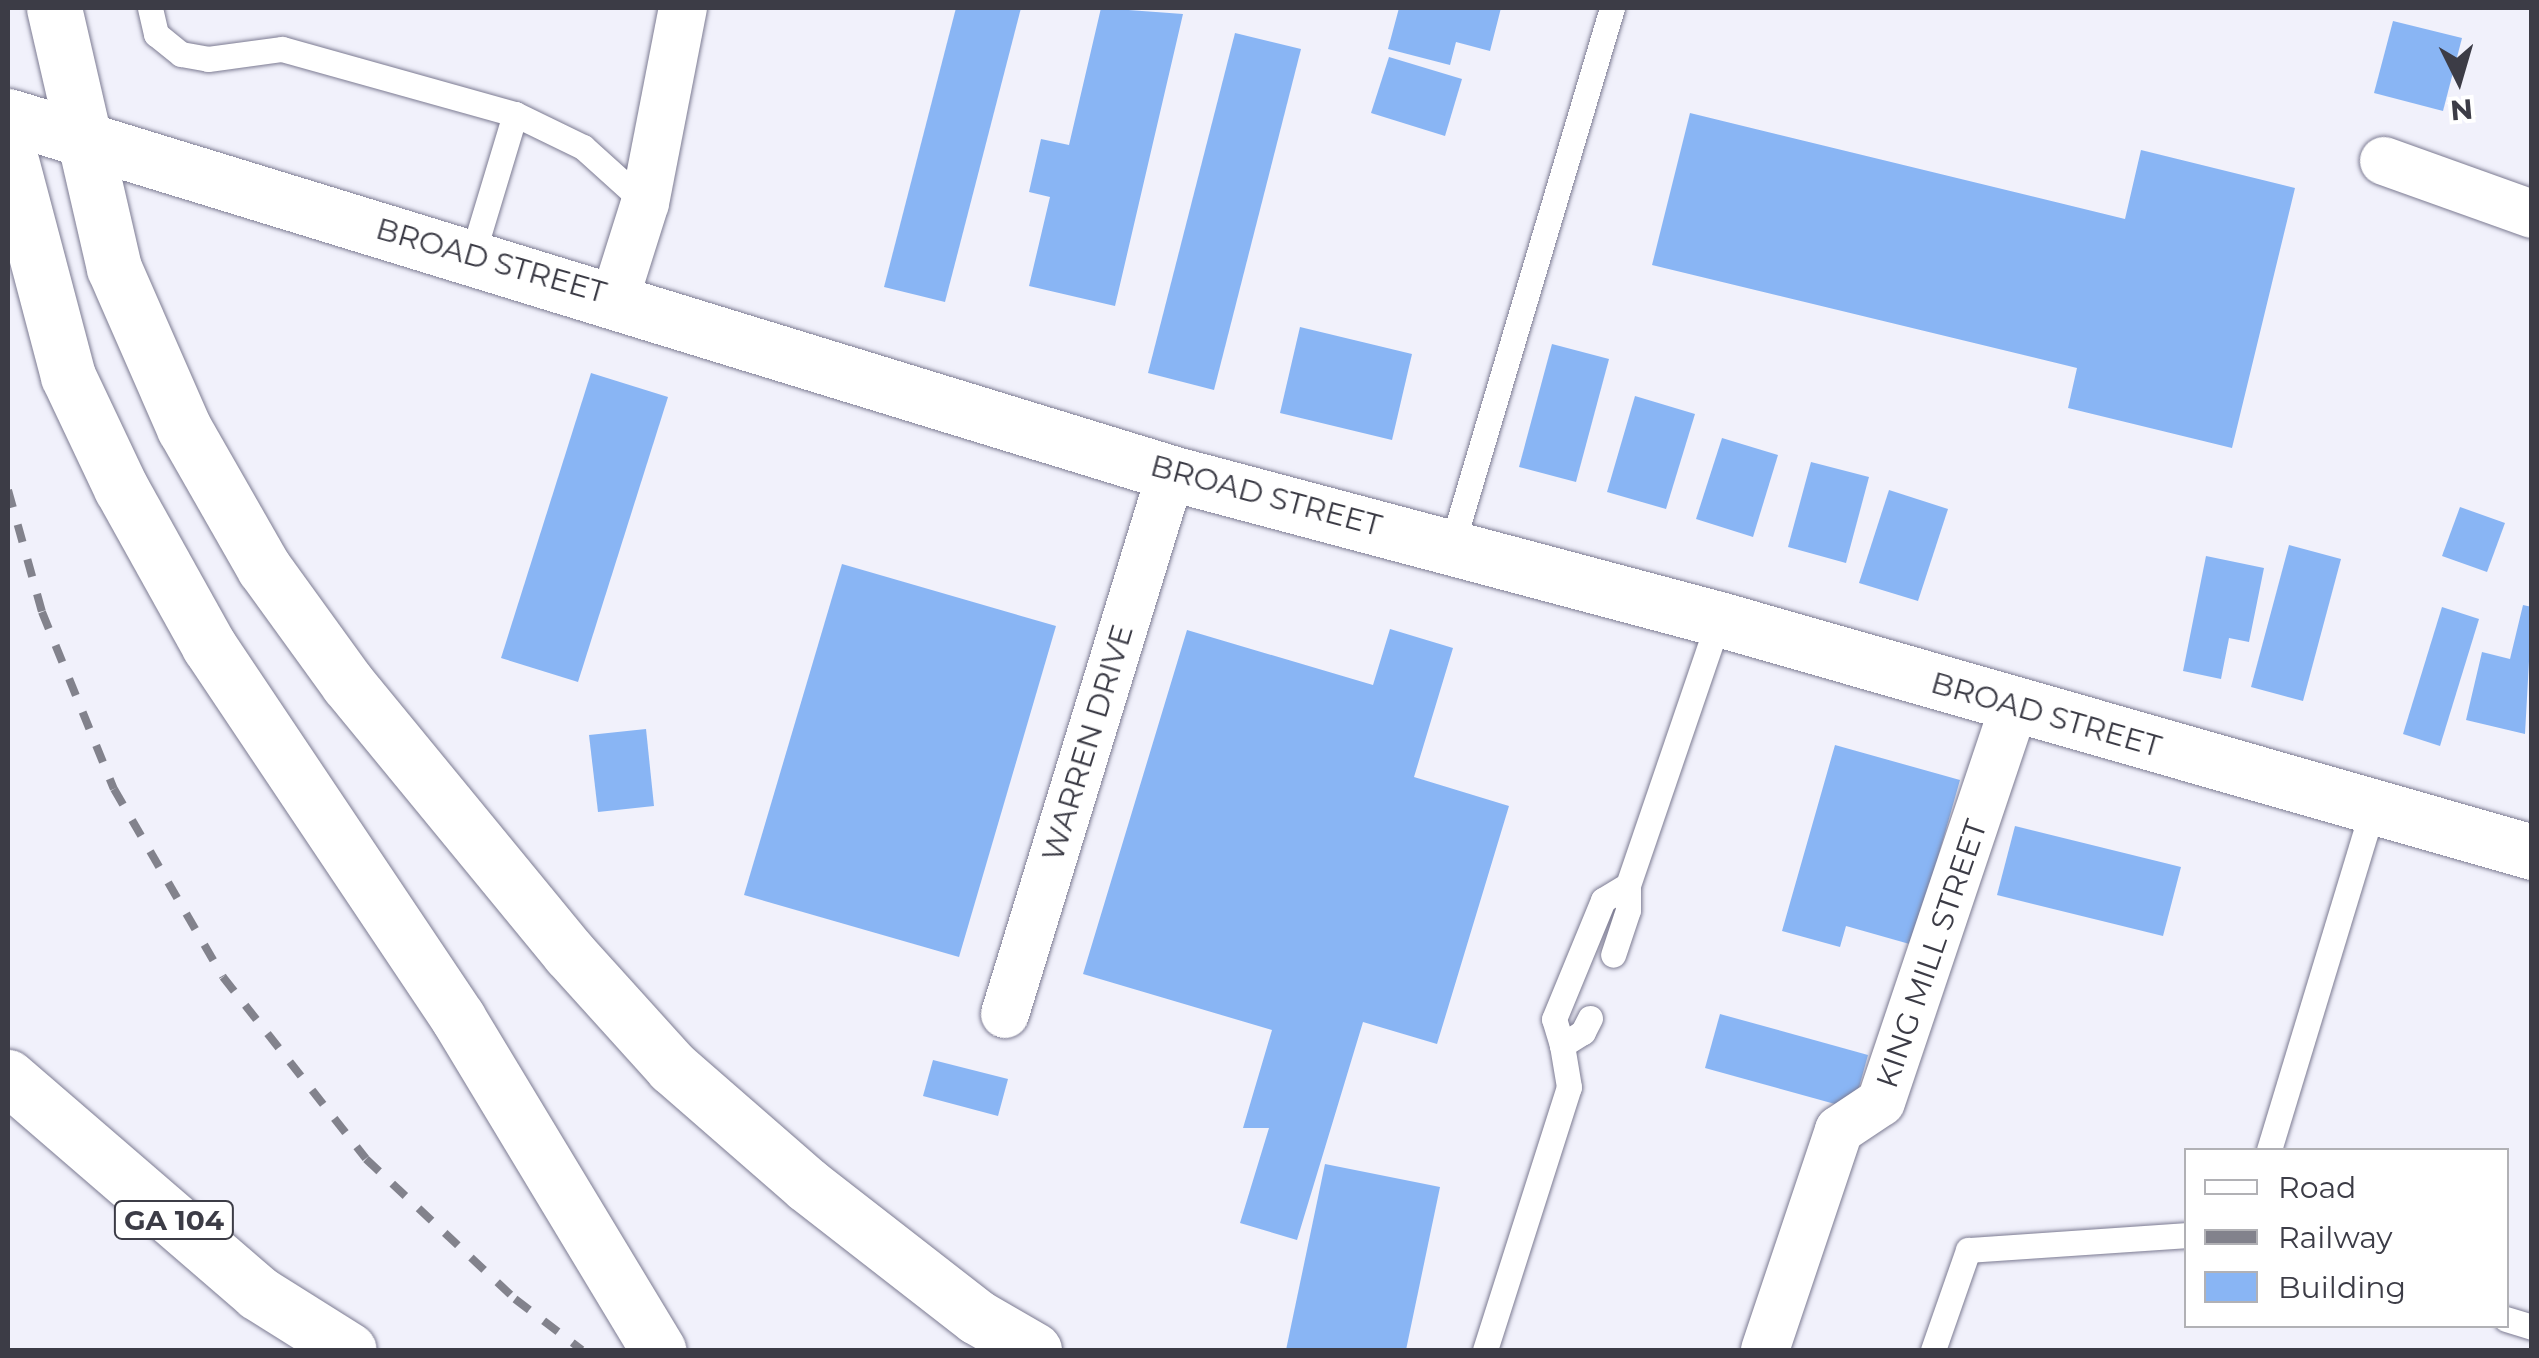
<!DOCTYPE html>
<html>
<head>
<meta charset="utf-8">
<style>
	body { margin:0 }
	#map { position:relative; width:2539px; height:1358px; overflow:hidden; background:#f1f1fb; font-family:Montserrat,sans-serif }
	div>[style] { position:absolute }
	.building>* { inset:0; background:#89b5f4 }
	.roads { filter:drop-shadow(0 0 2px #7c7b92) drop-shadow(0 0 2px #7c7b92) }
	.lane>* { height:25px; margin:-12.5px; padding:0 12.5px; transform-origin:12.5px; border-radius:12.5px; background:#fff }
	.street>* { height:48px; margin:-24px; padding:0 24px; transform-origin:24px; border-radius:24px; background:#fff }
	.secondary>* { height:55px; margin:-27.5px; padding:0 27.5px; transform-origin:27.5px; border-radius:27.5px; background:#fff }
	.primary>* { height:55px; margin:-27.5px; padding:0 27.5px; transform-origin:27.5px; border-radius:27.5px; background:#fff }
	.rail>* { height:8px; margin-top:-4px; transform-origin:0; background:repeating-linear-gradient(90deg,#82828c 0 18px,transparent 0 36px) }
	span { translate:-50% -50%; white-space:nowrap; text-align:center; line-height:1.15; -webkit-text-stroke:8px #fff; paint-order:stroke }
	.shield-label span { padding:2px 8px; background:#fff; border:2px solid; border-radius:8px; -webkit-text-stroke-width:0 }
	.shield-label { font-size:28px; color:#3c3c46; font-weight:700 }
	.street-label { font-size:30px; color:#3c3c46 }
	.frame { position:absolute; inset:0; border:10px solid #3c3c46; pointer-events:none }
	.legend { position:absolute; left:2184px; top:1148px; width:325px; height:180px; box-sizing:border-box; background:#fff; border:2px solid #b1b1b5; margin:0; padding:12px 18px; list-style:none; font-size:30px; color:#3c3c46 }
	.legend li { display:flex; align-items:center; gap:20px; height:50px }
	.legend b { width:50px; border:2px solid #b1b1b5 }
	.north { position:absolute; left:2409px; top:30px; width:100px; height:100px; -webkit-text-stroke:8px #fff; paint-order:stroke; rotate:175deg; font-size:28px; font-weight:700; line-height:40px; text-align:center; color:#3c3c46 }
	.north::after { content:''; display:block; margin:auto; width:35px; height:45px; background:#3c3c46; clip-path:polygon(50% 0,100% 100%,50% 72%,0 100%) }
</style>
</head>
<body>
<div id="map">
	<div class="building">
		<i style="clip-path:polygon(956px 8px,1021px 8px,945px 302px,884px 287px)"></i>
		<i style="clip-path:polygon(1101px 8px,1183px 14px,1115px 306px,1029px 286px,1050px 197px,1029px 192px,1041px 139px,1069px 145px)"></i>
		<i style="clip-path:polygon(1399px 8px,1501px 8px,1490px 51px,1456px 42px,1450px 65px,1388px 49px)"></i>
		<i style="clip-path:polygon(2393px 21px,2462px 38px,2443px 111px,2374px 93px)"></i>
		<i style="clip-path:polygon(1235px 33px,1301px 49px,1214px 390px,1148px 373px)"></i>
		<i style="clip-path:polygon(1389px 57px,1462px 79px,1445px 136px,1371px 113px)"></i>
		<i style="clip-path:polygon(1690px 113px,2125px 219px,2141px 150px,2295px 188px,2232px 448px,2068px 408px,2077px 368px,1652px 265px)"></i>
		<i style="clip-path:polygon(1300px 327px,1412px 354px,1392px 440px,1280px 413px)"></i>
		<i style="clip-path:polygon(1552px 344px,1609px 359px,1576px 482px,1519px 467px)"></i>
		<i style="clip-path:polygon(591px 373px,668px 397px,578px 682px,501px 658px)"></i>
		<i style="clip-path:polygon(1635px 396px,1695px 414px,1666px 509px,1607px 492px)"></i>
		<i style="clip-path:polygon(1722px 438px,1778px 455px,1753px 537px,1696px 519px)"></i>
		<i style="clip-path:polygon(1811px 462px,1869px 477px,1846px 563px,1788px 547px)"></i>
		<i style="clip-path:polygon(1889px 490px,1948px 509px,1918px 601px,1859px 583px)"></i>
		<i style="clip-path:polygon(2460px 507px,2505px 523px,2487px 572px,2442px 556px)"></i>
		<i style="clip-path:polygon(2289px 545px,2341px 559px,2303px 701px,2251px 687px)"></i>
		<i style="clip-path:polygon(2206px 556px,2264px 568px,2249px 642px,2229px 638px,2221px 679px,2183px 671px)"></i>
		<i style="clip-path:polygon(842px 564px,1056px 626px,959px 957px,744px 895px)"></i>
		<i style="clip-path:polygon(2523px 605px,2532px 607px,2525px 734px,2466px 720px,2482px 652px,2510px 659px)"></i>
		<i style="clip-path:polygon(2442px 607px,2479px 619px,2440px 746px,2403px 734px)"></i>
		<i style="clip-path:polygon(1390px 629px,1453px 648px,1414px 777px,1509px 806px,1437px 1044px,1363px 1022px,1297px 1240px,1240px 1223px,1269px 1128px,1243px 1128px,1272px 1030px,1083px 974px,1187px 630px,1373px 685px)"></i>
		<i style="clip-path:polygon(646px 729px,654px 806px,598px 812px,589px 735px)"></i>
		<i style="clip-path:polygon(1835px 745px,1960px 780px,1913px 945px,1846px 926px,1840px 947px,1782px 931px)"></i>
		<i style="clip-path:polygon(2015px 826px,2181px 867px,2163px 936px,1997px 895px)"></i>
		<i style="clip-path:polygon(1720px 1014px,1868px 1055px,1853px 1109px,1705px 1068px)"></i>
		<i style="clip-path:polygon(933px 1060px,1008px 1079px,998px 1116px,923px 1096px)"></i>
		<i style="clip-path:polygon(1325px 1164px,1440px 1187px,1406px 1350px,1286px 1350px)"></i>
	</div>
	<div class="roads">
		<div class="lane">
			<i style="left:150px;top:8px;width:27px;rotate:77deg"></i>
			<i style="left:156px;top:34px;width:32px;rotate:39deg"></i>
			<i style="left:181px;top:54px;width:27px;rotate:10deg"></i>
			<i style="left:208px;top:59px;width:75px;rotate:-7.7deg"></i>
			<i style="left:282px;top:49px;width:242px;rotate:15.6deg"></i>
			<i style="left:515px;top:114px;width:148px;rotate:106.8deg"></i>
			<i style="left:515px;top:114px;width:76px;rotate:25.9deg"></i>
			<i style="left:583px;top:147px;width:84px;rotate:42.1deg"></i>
			<i style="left:1452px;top:545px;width:560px;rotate:-73.41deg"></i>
			<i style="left:1628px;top:885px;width:281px;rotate:-71.1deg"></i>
			<i style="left:1590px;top:1018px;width:16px;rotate:117deg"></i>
			<i style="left:1583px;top:1032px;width:25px;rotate:148deg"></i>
			<i style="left:1562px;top:1045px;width:27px;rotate:-107deg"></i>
			<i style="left:1554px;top:1019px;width:129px;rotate:-67.6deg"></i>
			<i style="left:1603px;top:900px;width:29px;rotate:-31deg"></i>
			<i style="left:1628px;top:885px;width:25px;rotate:90deg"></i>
			<i style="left:1628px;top:910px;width:47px;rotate:108.4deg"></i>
			<i style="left:2269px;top:1150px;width:358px;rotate:-73.1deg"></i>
			<i style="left:2506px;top:1319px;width:27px;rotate:17deg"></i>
			<i style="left:1485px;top:1350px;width:276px;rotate:-72.3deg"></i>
			<i style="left:1569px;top:1087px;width:43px;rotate:-99.5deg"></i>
			<i style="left:1933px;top:1350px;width:106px;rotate:-70.7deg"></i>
			<i style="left:1968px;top:1250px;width:219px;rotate:-3.9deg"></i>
		</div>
		<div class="street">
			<i style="left:2384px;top:161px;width:157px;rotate:19.7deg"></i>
			<i style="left:615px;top:298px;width:100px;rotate:-72.5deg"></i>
			<i style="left:645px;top:203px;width:199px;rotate:-79deg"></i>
			<i style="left:1005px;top:1014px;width:566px;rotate:-72.94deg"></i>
			<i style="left:1765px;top:1350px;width:232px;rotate:-71.4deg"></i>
			<i style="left:1839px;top:1130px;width:50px;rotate:-33.7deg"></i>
			<i style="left:1881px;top:1102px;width:417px;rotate:-71.4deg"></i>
		</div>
		<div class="secondary">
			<i style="left:8px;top:116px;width:1217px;rotate:17.06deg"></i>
			<i style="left:1171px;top:473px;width:567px;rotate:14.92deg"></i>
			<i style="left:1719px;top:619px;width:846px;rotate:15.99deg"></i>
		</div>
		<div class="primary">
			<i style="left:54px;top:8px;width:267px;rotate:77deg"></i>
			<i style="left:114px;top:268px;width:175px;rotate:66.4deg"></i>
			<i style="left:184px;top:428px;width:161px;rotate:60.3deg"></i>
			<i style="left:264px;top:568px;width:143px;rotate:54.1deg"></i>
			<i style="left:348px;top:684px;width:348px;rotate:50.6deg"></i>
			<i style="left:569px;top:953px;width:154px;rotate:47.9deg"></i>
			<i style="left:672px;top:1067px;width:178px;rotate:41.1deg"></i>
			<i style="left:806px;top:1184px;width:217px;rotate:37.9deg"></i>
			<i style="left:977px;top:1317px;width:66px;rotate:30.1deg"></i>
			<i style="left:8px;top:149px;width:235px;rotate:75.2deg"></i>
			<i style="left:68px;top:376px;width:124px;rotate:64.7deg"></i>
			<i style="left:121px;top:488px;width:181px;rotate:60.9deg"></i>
			<i style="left:209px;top:646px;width:448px;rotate:56.2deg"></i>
			<i style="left:458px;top:1018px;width:388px;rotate:58.9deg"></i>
			<i style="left:8px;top:1077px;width:330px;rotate:40.8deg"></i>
			<i style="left:258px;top:1293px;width:107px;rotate:32.1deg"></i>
		</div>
	</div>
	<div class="rail">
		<i style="left:8px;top:490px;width:127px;rotate:74.4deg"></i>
		<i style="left:42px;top:612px;width:191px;rotate:67.9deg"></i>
		<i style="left:114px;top:789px;width:217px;rotate:59.9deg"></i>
		<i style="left:223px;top:977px;width:231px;rotate:51.8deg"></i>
		<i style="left:366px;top:1159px;width:204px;rotate:43.2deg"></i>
		<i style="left:515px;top:1299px;width:84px;rotate:37.3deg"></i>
	</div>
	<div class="shield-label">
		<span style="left:174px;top:1220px">GA 104</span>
	</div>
	<div class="street-label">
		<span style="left:491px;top:261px;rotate:16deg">BROAD STREET</span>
		<span style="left:1266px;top:496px;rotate:15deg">BROAD STREET</span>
		<span style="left:2046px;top:715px;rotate:16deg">BROAD STREET</span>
		<span style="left:1088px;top:743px;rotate:-73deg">WARREN DRIVE</span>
		<span style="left:1932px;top:954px;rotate:-71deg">KING MILL STREET</span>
	</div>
	<div class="frame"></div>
	<ul class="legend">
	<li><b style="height:12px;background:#fff"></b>Road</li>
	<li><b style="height:12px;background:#82828c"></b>Railway</li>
	<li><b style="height:28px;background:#89b5f4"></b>Building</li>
	</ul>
	<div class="north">N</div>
</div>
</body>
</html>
